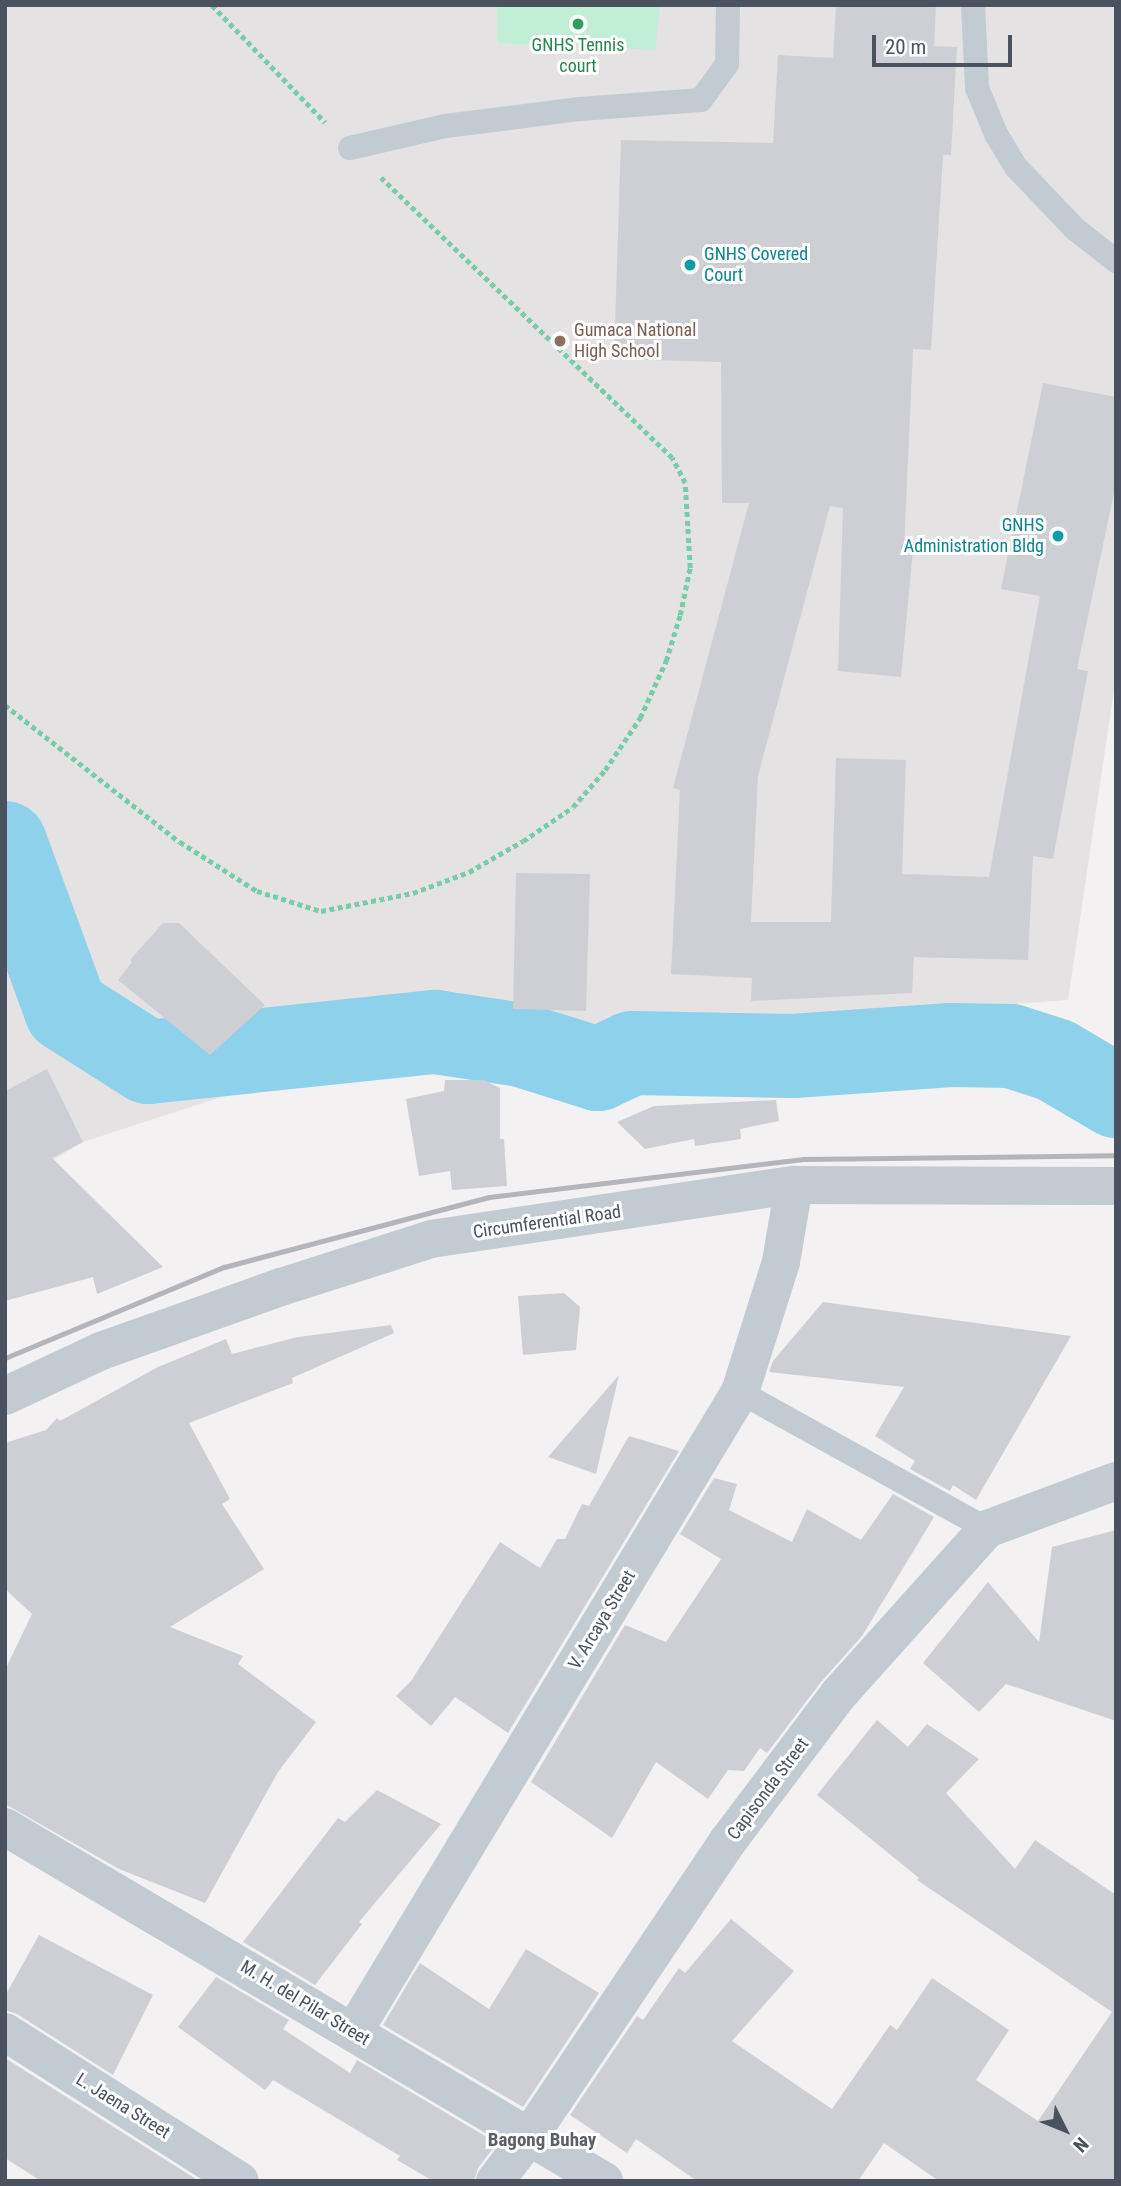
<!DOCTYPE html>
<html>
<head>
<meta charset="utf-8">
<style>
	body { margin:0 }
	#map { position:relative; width:1121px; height:2186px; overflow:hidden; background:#f3f1f1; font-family:"Roboto Condensed",sans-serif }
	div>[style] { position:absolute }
	.education>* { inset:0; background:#e4e2e3 }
	.green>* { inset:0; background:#c0efd6 }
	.river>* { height:84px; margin:-42px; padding:0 42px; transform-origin:42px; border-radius:42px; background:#8ed1eb }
	.building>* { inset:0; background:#cecfd5 }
	.path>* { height:4.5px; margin-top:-2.25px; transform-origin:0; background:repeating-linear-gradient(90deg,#78cda9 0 5px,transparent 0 8.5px) }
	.service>* { height:24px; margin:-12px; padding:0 12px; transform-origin:12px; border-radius:12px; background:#c2cad2 }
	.minor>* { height:38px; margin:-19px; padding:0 19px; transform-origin:19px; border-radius:19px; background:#c2cad2 }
	.rail>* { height:5px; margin:-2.5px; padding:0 2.5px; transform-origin:2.5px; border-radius:2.5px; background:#b3b5bb }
	.dots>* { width:19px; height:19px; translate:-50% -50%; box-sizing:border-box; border:4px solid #fff; border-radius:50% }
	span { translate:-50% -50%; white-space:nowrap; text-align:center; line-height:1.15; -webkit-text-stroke:6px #fff; paint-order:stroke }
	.leisure-label { font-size:18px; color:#27864d }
	.culture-label { font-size:18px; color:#0d838f }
	.left { translate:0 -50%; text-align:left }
	.right { translate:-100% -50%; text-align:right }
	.education-label { font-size:18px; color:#785e54 }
	.street-label { font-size:18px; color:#49525e }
	.neighbourhood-label { font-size:19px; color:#5d6065; font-weight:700 }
	.frame { position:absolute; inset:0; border:7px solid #49525e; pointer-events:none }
	.north { position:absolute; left:1030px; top:2095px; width:70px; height:70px; -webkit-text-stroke:5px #fff; paint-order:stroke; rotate:133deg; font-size:19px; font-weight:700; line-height:28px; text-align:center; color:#49525e }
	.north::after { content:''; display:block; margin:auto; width:24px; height:32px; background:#49525e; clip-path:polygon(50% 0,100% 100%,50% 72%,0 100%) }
	.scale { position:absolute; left:872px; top:35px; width:140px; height:32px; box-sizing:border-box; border:4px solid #49525e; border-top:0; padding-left:9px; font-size:21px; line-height:24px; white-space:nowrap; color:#49525e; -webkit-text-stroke:5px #fff; paint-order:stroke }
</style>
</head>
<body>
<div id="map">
	<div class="education">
		<i style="clip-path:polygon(5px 5px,1116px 5px,1116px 676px,1068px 1000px,360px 1052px,83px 1142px,5px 1188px)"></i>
	</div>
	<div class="green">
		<i style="clip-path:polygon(497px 5px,660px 5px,655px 50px,497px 43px)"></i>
	</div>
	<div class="river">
		<i style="left:5px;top:843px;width:178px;rotate:69.9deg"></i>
		<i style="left:66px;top:1010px;width:97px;rotate:32.4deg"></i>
		<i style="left:148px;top:1062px;width:289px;rotate:-6deg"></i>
		<i style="left:435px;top:1032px;width:87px;rotate:8.6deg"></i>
		<i style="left:521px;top:1045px;width:81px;rotate:17.3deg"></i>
		<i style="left:598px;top:1069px;width:38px;rotate:-25deg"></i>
		<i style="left:632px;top:1053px;width:161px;rotate:1.1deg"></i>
		<i style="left:793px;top:1056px;width:158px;rotate:-4deg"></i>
		<i style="left:951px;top:1045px;width:60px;rotate:1deg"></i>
		<i style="left:1011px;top:1046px;width:46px;rotate:17.7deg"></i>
		<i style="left:1055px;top:1060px;width:71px;rotate:30.5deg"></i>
	</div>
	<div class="building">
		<i style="clip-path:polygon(836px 5px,936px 5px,934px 46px,957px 47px,951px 155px,943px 155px,931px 350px,913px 349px,904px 549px,913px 550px,901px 677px,838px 671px,843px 508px,830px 506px,758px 776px,751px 922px,831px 922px,836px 758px,906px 760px,902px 874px,989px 877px,1040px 596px,1001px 589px,1043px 383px,1116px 397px,1116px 483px,1077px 669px,1088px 671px,1053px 859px,1033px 856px,1028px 960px,914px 957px,912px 993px,751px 1001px,752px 978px,671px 974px,680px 790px,673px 788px,749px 503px,722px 503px,721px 362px,614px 359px,621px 140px,773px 143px,778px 55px,833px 58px)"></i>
		<i style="clip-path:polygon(516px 873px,590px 874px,586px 1011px,513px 1009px)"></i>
		<i style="clip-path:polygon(163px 923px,179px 923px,265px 1005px,210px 1055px,118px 980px,132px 962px,130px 960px)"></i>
		<i style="clip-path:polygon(47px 1069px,83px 1142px,52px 1158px,163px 1267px,97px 1294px,93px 1277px,5px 1301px,5px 1091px)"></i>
		<i style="clip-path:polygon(445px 1080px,483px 1080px,500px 1088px,500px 1139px,504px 1139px,507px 1186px,452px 1190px,450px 1171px,419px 1176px,406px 1099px,444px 1091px)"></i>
		<i style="clip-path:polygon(776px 1100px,779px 1121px,740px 1129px,741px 1139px,695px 1146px,694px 1139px,645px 1149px,617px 1122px,654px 1106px)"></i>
		<i style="clip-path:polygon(564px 1293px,580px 1307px,576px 1350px,523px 1355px,518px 1296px)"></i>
		<i style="clip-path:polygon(823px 1302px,1071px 1336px,976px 1500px,953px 1485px,950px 1491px,910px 1469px,915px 1461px,875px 1436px,904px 1387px,769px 1372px,773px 1361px)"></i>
		<i style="clip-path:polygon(391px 1325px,394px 1333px,292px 1378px,293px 1383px,189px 1423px,230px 1499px,222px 1504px,264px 1569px,170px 1627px,243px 1656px,238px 1664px,316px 1722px,278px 1772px,205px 1903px,119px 1869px,5px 1804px,5px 1670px,32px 1614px,5px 1589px,5px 1443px,46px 1430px,57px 1418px,60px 1421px,158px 1367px,226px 1339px,232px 1354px,298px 1337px)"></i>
		<i style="clip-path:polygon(619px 1375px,596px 1474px,548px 1457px)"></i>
		<i style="clip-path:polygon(629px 1436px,679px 1451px,508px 1733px,455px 1697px,431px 1726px,396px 1696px,411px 1681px,500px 1542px,540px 1568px,557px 1539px,565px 1539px,582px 1504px,589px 1506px)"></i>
		<i style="clip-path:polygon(714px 1478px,737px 1484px,729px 1510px,792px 1542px,807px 1509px,861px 1540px,893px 1494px,934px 1517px,862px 1636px,821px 1682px,767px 1753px,760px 1748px,744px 1771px,728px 1770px,708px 1799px,656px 1762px,612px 1838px,531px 1782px,625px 1625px,666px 1642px,721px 1559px,680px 1534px)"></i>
		<i style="clip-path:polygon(1116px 1530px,1116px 1721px,1006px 1684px,979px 1712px,923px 1663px,988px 1582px,1039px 1642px,1052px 1547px)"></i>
		<i style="clip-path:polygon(877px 1720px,908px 1747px,927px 1724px,979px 1759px,946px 1793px,1015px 1869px,1035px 1840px,1116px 1895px,1116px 2181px,939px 2181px,884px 2143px,858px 2181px,697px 2181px,636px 2139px,627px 2153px,570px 2115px,637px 2016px,643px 2020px,679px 1968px,685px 1973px,731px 1919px,794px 1971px,732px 2041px,832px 2109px,890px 2025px,897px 2030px,932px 1978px,1009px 2030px,976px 2080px,1038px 2121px,1112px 2012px,917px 1880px,919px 1878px,817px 1795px)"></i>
		<i style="clip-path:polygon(377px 1790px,441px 1824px,359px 1922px,362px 1924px,315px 1985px,243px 1942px,338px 1818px,345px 1822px)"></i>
		<i style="clip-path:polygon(39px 1935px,153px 1995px,113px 2075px,17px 2014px,5px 2010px,5px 1996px)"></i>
		<i style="clip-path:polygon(526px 1949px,599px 1993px,523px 2107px,383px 2025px,420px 1963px,489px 2009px)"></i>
		<i style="clip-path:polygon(216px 1977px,289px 2020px,283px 2029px,350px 2073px,357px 2060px,497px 2143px,478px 2168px,474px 2181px,433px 2181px,397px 2160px,400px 2156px,273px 2080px,265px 2090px,178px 2027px)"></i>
		<i style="clip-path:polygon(5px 2058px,199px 2181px,41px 2181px,5px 2158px)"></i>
	</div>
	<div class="path">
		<i style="left:212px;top:5px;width:163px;rotate:46deg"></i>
		<i style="left:5px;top:705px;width:222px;rotate:38.1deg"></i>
		<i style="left:180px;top:842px;width:91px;rotate:32.5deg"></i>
		<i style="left:257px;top:891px;width:67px;rotate:17.4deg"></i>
		<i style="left:321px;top:911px;width:94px;rotate:-11.1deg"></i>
		<i style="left:413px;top:893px;width:60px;rotate:-20.6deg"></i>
		<i style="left:469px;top:872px;width:62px;rotate:-29.9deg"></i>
		<i style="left:523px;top:841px;width:60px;rotate:-34.2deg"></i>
		<i style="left:573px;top:807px;width:49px;rotate:-49.1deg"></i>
		<i style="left:605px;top:770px;width:63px;rotate:-56.1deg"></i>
		<i style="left:640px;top:718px;width:63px;rotate:-65.5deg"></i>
		<i style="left:666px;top:661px;width:48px;rotate:-73.1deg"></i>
		<i style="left:680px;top:615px;width:48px;rotate:-78deg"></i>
		<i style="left:690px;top:568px;width:85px;rotate:-93.4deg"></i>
		<i style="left:685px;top:483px;width:28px;rotate:-117deg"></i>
		<i style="left:672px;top:458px;width:404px;rotate:-136.1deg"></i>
	</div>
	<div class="service">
		<i style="left:973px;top:5px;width:83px;rotate:87.2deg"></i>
		<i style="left:977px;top:88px;width:50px;rotate:67.6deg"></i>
		<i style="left:996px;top:134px;width:39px;rotate:59deg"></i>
		<i style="left:1016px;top:167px;width:86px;rotate:46.4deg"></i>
		<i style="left:1075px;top:229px;width:52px;rotate:38deg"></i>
		<i style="left:350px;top:148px;width:98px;rotate:-13deg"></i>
		<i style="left:445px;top:126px;width:136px;rotate:-7.2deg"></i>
		<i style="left:580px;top:109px;width:121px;rotate:-4.3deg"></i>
		<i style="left:701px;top:100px;width:44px;rotate:-54.2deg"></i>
		<i style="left:727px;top:64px;width:59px;rotate:-89deg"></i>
		<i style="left:740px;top:1392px;width:282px;rotate:29deg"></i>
	</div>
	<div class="minor">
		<i style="left:5px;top:1396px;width:106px;rotate:-25.1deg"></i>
		<i style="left:101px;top:1351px;width:191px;rotate:-19.6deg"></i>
		<i style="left:281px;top:1287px;width:157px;rotate:-17.7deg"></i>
		<i style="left:431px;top:1239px;width:367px;rotate:-8.5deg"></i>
		<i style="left:794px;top:1185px;width:322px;rotate:0.2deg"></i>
		<i style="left:5px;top:1827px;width:696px;rotate:30.58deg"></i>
		<i style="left:354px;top:2031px;width:747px;rotate:-58.87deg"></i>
		<i style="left:740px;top:1392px;width:136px;rotate:-72.5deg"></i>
		<i style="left:781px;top:1262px;width:78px;rotate:-80.4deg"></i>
		<i style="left:5px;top:2032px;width:278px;rotate:32.4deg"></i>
		<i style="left:495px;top:2181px;width:56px;rotate:-52.3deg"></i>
		<i style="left:529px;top:2137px;width:357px;rotate:-56.1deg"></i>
		<i style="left:728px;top:1841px;width:183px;rotate:-53deg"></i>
		<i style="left:838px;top:1695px;width:223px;rotate:-48.1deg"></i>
		<i style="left:987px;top:1529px;width:138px;rotate:-20.4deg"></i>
	</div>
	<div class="rail">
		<i style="left:5px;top:1358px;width:237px;rotate:-22.6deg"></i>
		<i style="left:224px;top:1267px;width:274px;rotate:-14.8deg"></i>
		<i style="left:489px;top:1197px;width:317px;rotate:-6.9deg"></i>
		<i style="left:804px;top:1159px;width:312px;rotate:-0.7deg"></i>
	</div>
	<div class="dots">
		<i style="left:578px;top:24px;background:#2e9e5b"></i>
		<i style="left:690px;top:265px;background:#0f9aa8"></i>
		<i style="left:560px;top:341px;background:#8d6e63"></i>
		<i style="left:1058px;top:536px;background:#0f9aa8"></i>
	</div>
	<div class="leisure-label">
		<span style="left:578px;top:56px">GNHS Tennis<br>court</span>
	</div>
	<div class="culture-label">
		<span class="left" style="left:704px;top:265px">GNHS Covered<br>Court</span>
		<span class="right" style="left:1044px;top:536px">GNHS<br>Administration Bldg</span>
	</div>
	<div class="education-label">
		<span class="left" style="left:574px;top:341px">Gumaca National<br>High School</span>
	</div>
	<div class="street-label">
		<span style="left:547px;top:1222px;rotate:-8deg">Circumferential Road</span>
		<span style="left:602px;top:1620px;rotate:-59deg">V. Arcaya Street</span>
		<span style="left:768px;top:1789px;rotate:-53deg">Capisonda Street</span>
		<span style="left:305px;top:2003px;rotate:31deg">M. H. del Pilar Street</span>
		<span style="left:123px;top:2106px;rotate:32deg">L. Jaena Street</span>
	</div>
	<div class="neighbourhood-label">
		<span style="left:542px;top:2140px">Bagong Buhay</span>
	</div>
	<div class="frame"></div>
	<div class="north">N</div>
	<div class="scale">20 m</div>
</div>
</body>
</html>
